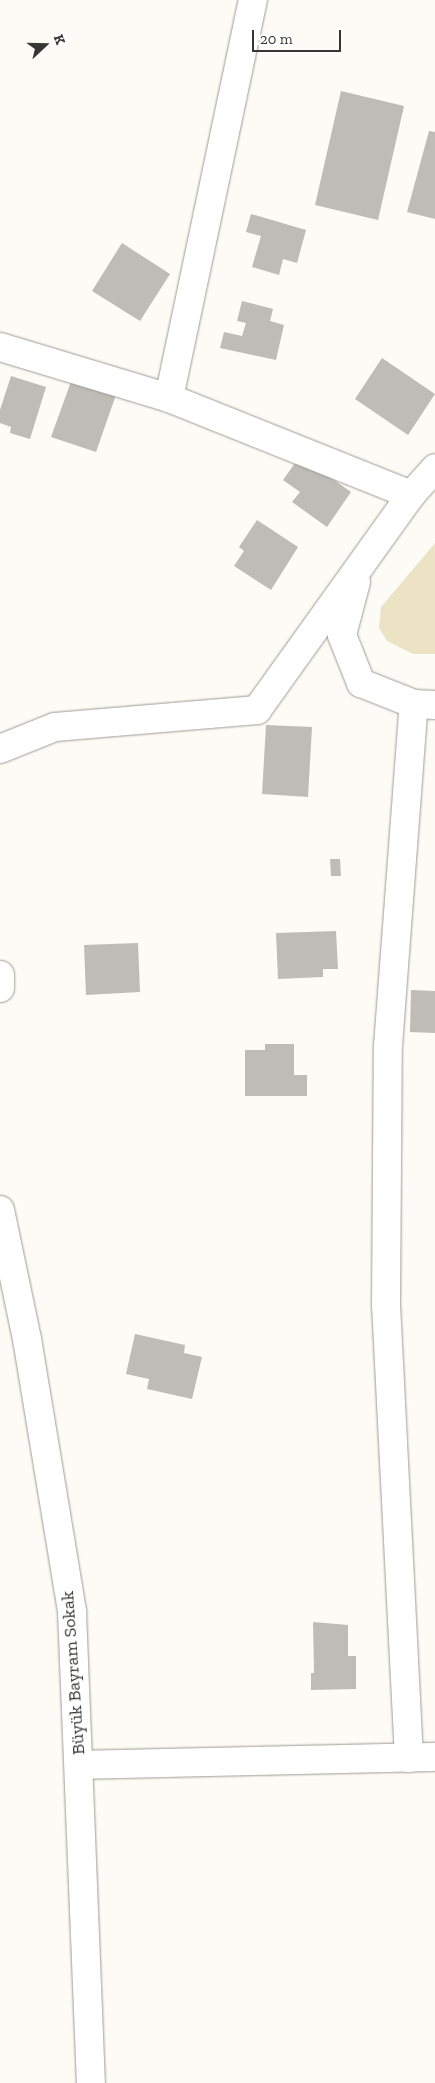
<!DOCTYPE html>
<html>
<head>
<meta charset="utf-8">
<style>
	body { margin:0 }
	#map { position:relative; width:435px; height:2083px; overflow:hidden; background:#fcfbf5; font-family:"Zilla Slab",serif }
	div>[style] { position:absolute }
	.green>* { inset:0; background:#ebe3c4 }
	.building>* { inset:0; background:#bebcb6 }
	.roads { filter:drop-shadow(0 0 1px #9d9c96) drop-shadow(0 0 1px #9d9c96) }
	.street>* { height:28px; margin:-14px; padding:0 14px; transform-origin:14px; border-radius:14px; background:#fff }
	.secondary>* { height:28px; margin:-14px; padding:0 14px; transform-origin:14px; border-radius:14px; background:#fff }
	span { translate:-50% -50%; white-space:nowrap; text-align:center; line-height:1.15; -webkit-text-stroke:4px #fff; paint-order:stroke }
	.street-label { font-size:18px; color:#363633 }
	.north { position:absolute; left:20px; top:20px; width:50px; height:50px; -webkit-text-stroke:4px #fff; paint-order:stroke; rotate:69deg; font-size:14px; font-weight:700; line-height:20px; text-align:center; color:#363633 }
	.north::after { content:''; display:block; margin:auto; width:18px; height:22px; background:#363633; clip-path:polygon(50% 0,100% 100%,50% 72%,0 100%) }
	.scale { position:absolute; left:252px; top:30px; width:89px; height:22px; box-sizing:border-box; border:2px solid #363633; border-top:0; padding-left:6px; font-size:15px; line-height:18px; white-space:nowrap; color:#363633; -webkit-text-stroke:4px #fff; paint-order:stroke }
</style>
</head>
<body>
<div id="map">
	<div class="green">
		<i style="clip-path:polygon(435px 543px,435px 654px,413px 654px,387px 641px,379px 628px,381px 607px)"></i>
	</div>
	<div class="building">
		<i style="clip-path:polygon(341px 91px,404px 106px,378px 220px,315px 205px)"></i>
		<i style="clip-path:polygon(429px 131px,435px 132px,435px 219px,407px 212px)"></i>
		<i style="clip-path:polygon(251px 214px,306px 230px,297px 263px,283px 259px,279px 275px,252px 267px,261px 236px,246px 232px)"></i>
		<i style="clip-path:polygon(122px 243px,170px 274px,140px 321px,92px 291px)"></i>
		<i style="clip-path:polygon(242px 301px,273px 309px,270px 321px,284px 325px,276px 360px,220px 348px,224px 332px,242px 336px,246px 323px,237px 321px)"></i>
		<i style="clip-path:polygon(382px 358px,435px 394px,408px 435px,355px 399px)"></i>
		<i style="clip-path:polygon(11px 376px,46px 387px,30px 439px,10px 433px,11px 427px,0 423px,0 410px)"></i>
		<i style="clip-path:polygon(73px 376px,117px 392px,96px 452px,51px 437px)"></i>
		<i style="clip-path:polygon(300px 456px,351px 492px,327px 527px,292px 502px,300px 492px,283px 480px)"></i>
		<i style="clip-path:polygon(257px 520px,298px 547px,271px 590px,234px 566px,244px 551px,239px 547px)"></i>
		<i style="clip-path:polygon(266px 725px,312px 727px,308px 797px,262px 794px)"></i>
		<i style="clip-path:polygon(330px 859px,340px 859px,341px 876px,331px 876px)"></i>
		<i style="clip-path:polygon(336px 931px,338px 969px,323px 969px,323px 977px,278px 979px,276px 933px)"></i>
		<i style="clip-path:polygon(138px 943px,140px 992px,86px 995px,84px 945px)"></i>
		<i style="clip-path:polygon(411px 990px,435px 991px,435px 1033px,410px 1032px)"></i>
		<i style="clip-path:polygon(265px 1044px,294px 1044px,294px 1075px,307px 1075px,307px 1096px,245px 1096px,245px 1050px,265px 1050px)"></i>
		<i style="clip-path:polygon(135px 1334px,185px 1345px,184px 1353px,202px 1357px,192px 1399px,147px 1389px,149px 1379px,126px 1374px)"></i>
		<i style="clip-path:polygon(313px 1622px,348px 1625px,348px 1656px,356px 1656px,356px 1689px,311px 1690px,311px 1673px,314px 1673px)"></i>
	</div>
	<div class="roads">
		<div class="street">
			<i style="left:0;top:347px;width:177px;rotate:16.8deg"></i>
			<i style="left:169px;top:398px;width:261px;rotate:21.8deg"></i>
			<i style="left:169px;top:398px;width:407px;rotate:-78.1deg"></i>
			<i style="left:356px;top:582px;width:55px;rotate:104.8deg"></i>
			<i style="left:342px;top:635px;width:52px;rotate:68.4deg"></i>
			<i style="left:361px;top:683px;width:57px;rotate:21.6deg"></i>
			<i style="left:414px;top:704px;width:21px;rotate:3deg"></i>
			<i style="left:0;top:749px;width:59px;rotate:-21.8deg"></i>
			<i style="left:55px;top:727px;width:203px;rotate:-4.8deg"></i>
			<i style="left:257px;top:710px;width:264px;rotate:-54.4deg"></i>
			<i style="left:411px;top:495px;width:36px;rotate:-48deg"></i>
			<i style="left:0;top:975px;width:13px;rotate:90deg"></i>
			<i style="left:409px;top:1758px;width:453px;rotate:-92.9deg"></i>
			<i style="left:386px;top:1306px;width:260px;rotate:-89.6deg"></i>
			<i style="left:388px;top:1046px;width:343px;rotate:-85.7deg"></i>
			<i style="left:79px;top:1765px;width:356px;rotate:-1.3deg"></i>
		</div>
		<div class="secondary">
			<i style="left:0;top:1210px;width:132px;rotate:78.2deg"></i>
			<i style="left:27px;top:1339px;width:277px;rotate:80.6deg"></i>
			<i style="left:72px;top:1612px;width:471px;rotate:87.7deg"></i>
		</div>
	</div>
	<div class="street-label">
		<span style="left:73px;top:1673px;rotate:-94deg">Büyük Bayram Sokak</span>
	</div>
	<div class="north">K</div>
	<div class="scale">20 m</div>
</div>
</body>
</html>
